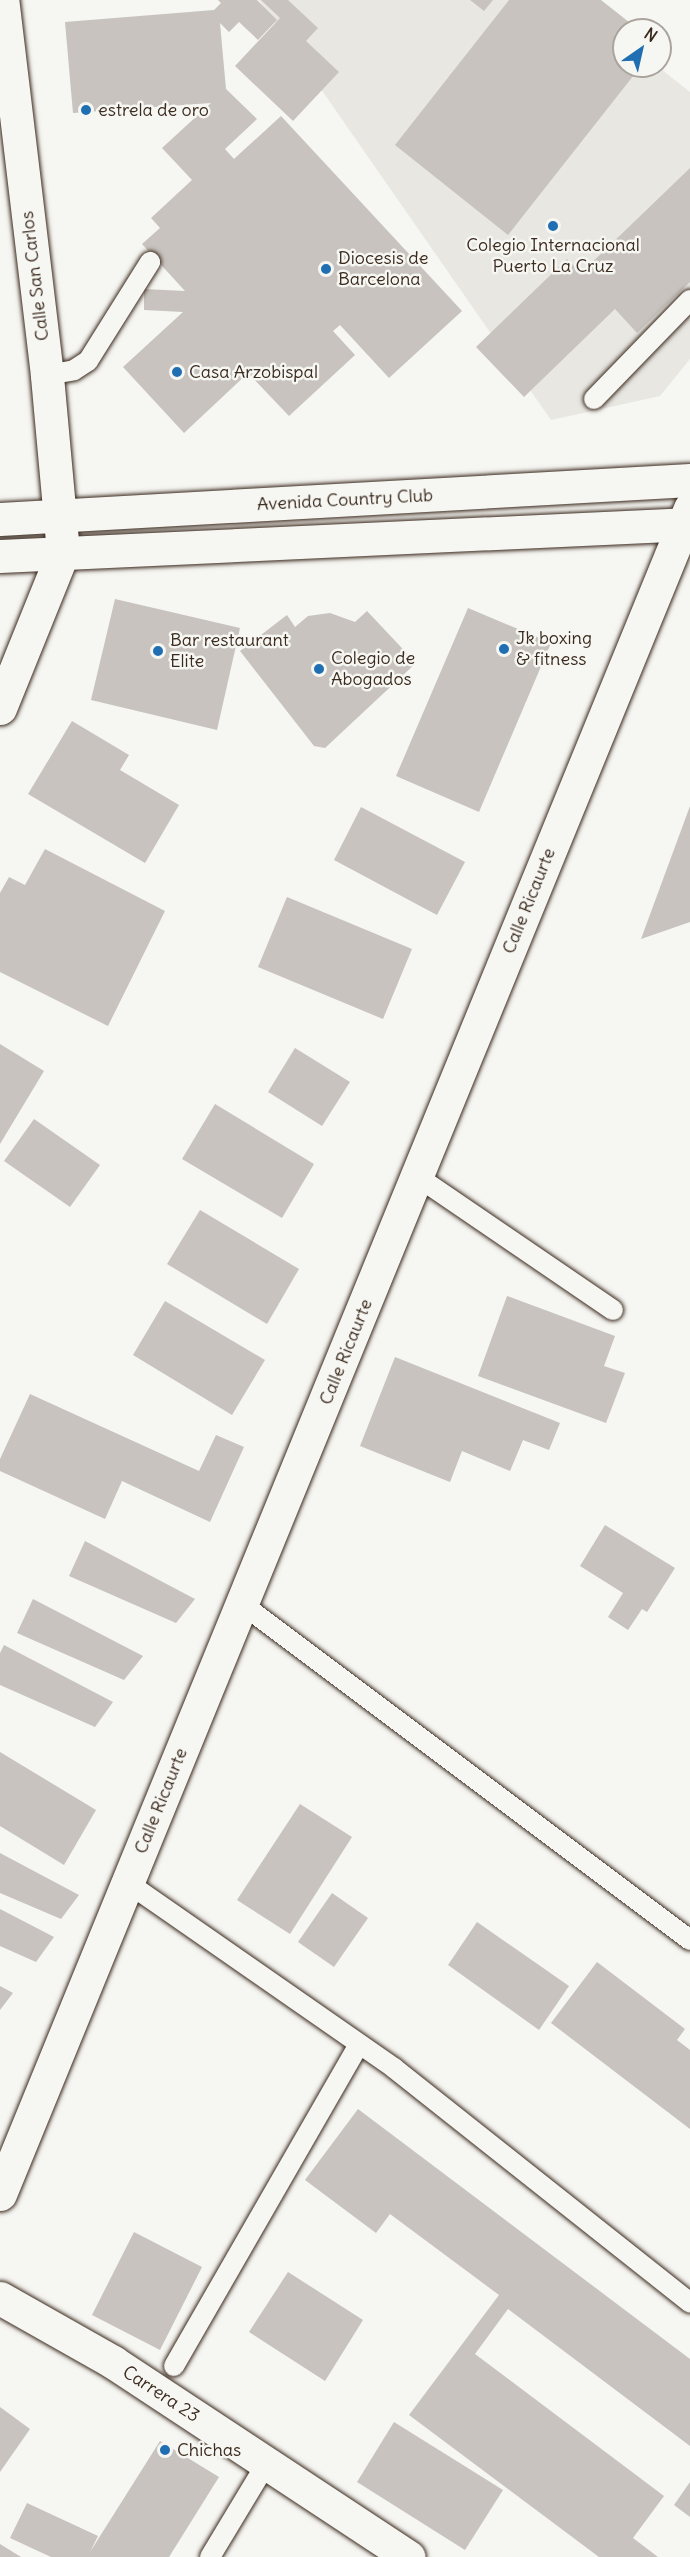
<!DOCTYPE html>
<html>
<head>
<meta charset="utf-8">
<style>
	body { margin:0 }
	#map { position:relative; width:690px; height:2557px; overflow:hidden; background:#f6f6f2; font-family:Delius,sans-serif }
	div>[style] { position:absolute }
	.built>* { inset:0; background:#e8e7e2 }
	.building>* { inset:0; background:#c8c3be }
	.roads { filter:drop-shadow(0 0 2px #3b2a1e) drop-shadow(0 0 2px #3b2a1e) }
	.lane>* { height:20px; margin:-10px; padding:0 10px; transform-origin:10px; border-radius:10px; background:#f6f6f2 }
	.street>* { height:33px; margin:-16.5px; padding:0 16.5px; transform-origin:16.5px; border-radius:16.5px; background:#f6f6f2 }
	.secondary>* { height:33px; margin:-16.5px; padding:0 16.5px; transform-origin:16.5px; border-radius:16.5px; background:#f6f6f2 }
	.dots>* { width:16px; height:16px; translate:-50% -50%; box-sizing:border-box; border:3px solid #f6f6f2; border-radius:50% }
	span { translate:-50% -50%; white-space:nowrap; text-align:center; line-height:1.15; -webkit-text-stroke:5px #f6f6f2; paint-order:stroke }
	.poi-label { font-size:18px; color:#3b2a1e }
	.left { translate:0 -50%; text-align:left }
	.street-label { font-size:18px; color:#3b2a1e }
	.north { position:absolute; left:612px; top:18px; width:60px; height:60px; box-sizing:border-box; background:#f6f6f2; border:2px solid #aba49d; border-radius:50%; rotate:34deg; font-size:16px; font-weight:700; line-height:24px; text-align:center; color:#3b2a1e }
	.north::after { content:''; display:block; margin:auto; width:21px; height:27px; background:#1f6fb2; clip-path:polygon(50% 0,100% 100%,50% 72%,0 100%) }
</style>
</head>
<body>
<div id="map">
	<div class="built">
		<i style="clip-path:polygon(259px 0,574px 0,624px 66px,657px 66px,690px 92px,690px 359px,660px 396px,551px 420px)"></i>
	</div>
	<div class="building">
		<i style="clip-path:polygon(218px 0,257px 0,277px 20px,258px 40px,239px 22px,229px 32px,220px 23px,226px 89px,257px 119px,225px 149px,234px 159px,281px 116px,462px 311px,389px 378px,340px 325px,333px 331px,355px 355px,289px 416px,248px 373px,184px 433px,123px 367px,183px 312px,144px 310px,144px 289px,185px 291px,142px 244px,160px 228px,151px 218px,192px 180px,162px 148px,211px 103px,73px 113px,65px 22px,214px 10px,221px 3px)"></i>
		<i style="clip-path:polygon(261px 0,288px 0,318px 28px,306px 41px,339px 72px,293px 121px,235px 66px,280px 18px)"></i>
		<i style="clip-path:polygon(470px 0,493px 0,484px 11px)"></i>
		<i style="clip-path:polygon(509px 0,601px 0,639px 30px,624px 30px,624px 66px,641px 66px,508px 235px,395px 145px)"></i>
		<i style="clip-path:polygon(690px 168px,690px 282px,637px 333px,615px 309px,524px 397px,476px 347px,567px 259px,581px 273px)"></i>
		<i style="clip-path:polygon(115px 599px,240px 628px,217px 730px,91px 700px)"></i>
		<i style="clip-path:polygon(468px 608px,551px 643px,479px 812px,396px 776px)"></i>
		<i style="clip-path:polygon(367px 611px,416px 663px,325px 748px,314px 746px,240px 651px,287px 615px,295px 627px,308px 616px,330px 613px,355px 622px)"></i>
		<i style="clip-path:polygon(72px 721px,129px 755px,120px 770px,179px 805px,145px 863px,28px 794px)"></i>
		<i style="clip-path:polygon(690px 806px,690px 922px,641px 939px)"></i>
		<i style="clip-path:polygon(361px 807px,465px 862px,437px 915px,334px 860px)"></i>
		<i style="clip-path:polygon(45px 849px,165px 911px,108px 1026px,0 972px,0 893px,9px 877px,25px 885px)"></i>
		<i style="clip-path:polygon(287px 897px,412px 949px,383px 1019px,258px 967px)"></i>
		<i style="clip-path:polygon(0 1044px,44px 1071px,0 1144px)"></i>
		<i style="clip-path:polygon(295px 1048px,350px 1082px,322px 1126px,268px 1092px)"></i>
		<i style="clip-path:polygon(215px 1104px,314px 1164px,282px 1218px,182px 1159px)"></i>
		<i style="clip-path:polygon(34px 1119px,100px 1165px,70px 1207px,4px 1161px)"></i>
		<i style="clip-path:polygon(200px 1210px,299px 1269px,267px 1324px,167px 1264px)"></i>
		<i style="clip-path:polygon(507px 1296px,615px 1336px,604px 1366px,625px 1373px,606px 1423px,478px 1376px)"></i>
		<i style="clip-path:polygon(165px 1301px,265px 1360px,232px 1415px,133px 1355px)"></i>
		<i style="clip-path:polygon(395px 1357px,560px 1423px,549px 1450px,523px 1440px,510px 1471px,462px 1451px,450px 1482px,360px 1446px)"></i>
		<i style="clip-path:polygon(30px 1394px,199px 1471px,216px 1435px,244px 1447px,210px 1522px,122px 1481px,105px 1519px,0 1471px,0 1459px)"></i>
		<i style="clip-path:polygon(605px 1525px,675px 1568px,647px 1612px,642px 1609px,628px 1630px,608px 1617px,623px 1593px,580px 1566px)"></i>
		<i style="clip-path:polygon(85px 1541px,195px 1599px,176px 1623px,69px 1576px)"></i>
		<i style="clip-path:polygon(33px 1599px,143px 1656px,124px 1680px,17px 1633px)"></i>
		<i style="clip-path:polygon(4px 1645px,113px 1702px,95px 1727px,0 1685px,0 1653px)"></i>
		<i style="clip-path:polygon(0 1752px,96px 1810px,64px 1865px,0 1826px)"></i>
		<i style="clip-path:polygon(300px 1804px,352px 1837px,290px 1934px,237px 1900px)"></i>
		<i style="clip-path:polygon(0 1853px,79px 1895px,61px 1919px,0 1893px)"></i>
		<i style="clip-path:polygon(332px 1893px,368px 1918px,334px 1967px,298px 1942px)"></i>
		<i style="clip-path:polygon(0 1909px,54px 1937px,36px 1962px,0 1946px)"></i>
		<i style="clip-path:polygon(477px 1922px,569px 1986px,539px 2030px,448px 1965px)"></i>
		<i style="clip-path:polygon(597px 1962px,685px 2029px,677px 2040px,690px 2050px,690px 2129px,551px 2023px)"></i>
		<i style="clip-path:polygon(0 1986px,13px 1993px,0 2010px)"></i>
		<i style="clip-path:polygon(358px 2109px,690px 2359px,690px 2446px,508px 2309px,475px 2354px,664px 2496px,633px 2538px,658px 2557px,599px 2557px,409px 2415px,499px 2295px,390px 2214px,376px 2233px,305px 2180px)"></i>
		<i style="clip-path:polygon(134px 2232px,202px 2267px,160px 2350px,92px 2315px)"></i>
		<i style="clip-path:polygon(288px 2272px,363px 2320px,325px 2381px,249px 2332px)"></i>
		<i style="clip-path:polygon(0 2407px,30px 2429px,0 2472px)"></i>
		<i style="clip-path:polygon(394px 2422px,503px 2490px,465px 2550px,357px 2482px)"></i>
		<i style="clip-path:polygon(160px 2441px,219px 2477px,169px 2557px,51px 2557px,10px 2538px,27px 2503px,98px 2536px,90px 2552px)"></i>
		<i style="clip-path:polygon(690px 2482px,690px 2517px,674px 2505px)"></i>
		<i style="clip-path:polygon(0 2544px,21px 2557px,0 2557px)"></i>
	</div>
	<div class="roads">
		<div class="lane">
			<i style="left:47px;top:375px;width:27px;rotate:-10deg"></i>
			<i style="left:74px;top:370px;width:17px;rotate:-33deg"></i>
			<i style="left:88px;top:361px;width:117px;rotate:-57.9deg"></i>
			<i style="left:594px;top:399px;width:138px;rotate:-45.9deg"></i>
			<i style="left:418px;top:1177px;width:236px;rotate:34.3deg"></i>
			<i style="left:242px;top:1604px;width:560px;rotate:36.87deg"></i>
			<i style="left:128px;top:1883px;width:324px;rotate:34.8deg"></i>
			<i style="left:394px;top:2068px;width:378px;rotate:38.4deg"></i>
			<i style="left:174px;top:2366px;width:371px;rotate:-60.1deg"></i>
			<i style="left:210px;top:2557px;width:109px;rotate:-58.9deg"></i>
		</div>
		<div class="street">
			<i style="left:0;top:708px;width:168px;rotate:-68deg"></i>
			<i style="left:63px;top:552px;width:178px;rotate:-95.2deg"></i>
			<i style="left:47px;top:375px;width:378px;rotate:-96.8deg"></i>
			<i style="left:0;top:2194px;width:1822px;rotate:-67.74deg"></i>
			<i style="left:0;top:2298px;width:130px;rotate:29.5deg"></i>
			<i style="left:113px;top:2362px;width:354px;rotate:33.4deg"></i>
		</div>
		<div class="secondary">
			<i style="left:0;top:519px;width:691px;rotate:-3.24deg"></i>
			<i style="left:0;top:556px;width:691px;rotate:-2.66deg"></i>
		</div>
	</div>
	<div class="dots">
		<i style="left:86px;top:110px;background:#1f6fb2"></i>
		<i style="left:553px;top:226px;background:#1f6fb2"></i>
		<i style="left:326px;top:269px;background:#1f6fb2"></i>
		<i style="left:177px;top:372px;background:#1f6fb2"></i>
		<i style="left:504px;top:649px;background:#1f6fb2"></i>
		<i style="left:158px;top:651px;background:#1f6fb2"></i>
		<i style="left:319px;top:669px;background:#1f6fb2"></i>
		<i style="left:165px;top:2450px;background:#1f6fb2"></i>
	</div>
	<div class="poi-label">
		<span class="left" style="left:98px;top:110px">estrela de oro</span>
		<span style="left:553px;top:256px">Colegio Internacional<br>Puerto La Cruz</span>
		<span class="left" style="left:338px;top:269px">Diocesis de<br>Barcelona</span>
		<span class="left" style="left:189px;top:372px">Casa Arzobispal</span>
		<span class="left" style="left:516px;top:649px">Jk boxing<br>&amp; fitness</span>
		<span class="left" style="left:170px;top:651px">Bar restaurant<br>Elite</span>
		<span class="left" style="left:331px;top:669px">Colegio de<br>Abogados</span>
		<span class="left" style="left:177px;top:2450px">Chichas</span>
	</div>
	<div class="street-label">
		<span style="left:35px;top:276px;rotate:-97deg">Calle San Carlos</span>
		<span style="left:345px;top:500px;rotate:-3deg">Avenida Country Club</span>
		<span style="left:529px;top:901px;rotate:-68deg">Calle Ricaurte</span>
		<span style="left:346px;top:1352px;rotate:-68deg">Calle Ricaurte</span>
		<span style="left:161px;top:1801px;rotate:-68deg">Calle Ricaurte</span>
		<span style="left:161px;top:2394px;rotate:33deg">Carrera 23</span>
	</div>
	<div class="north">N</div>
</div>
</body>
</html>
